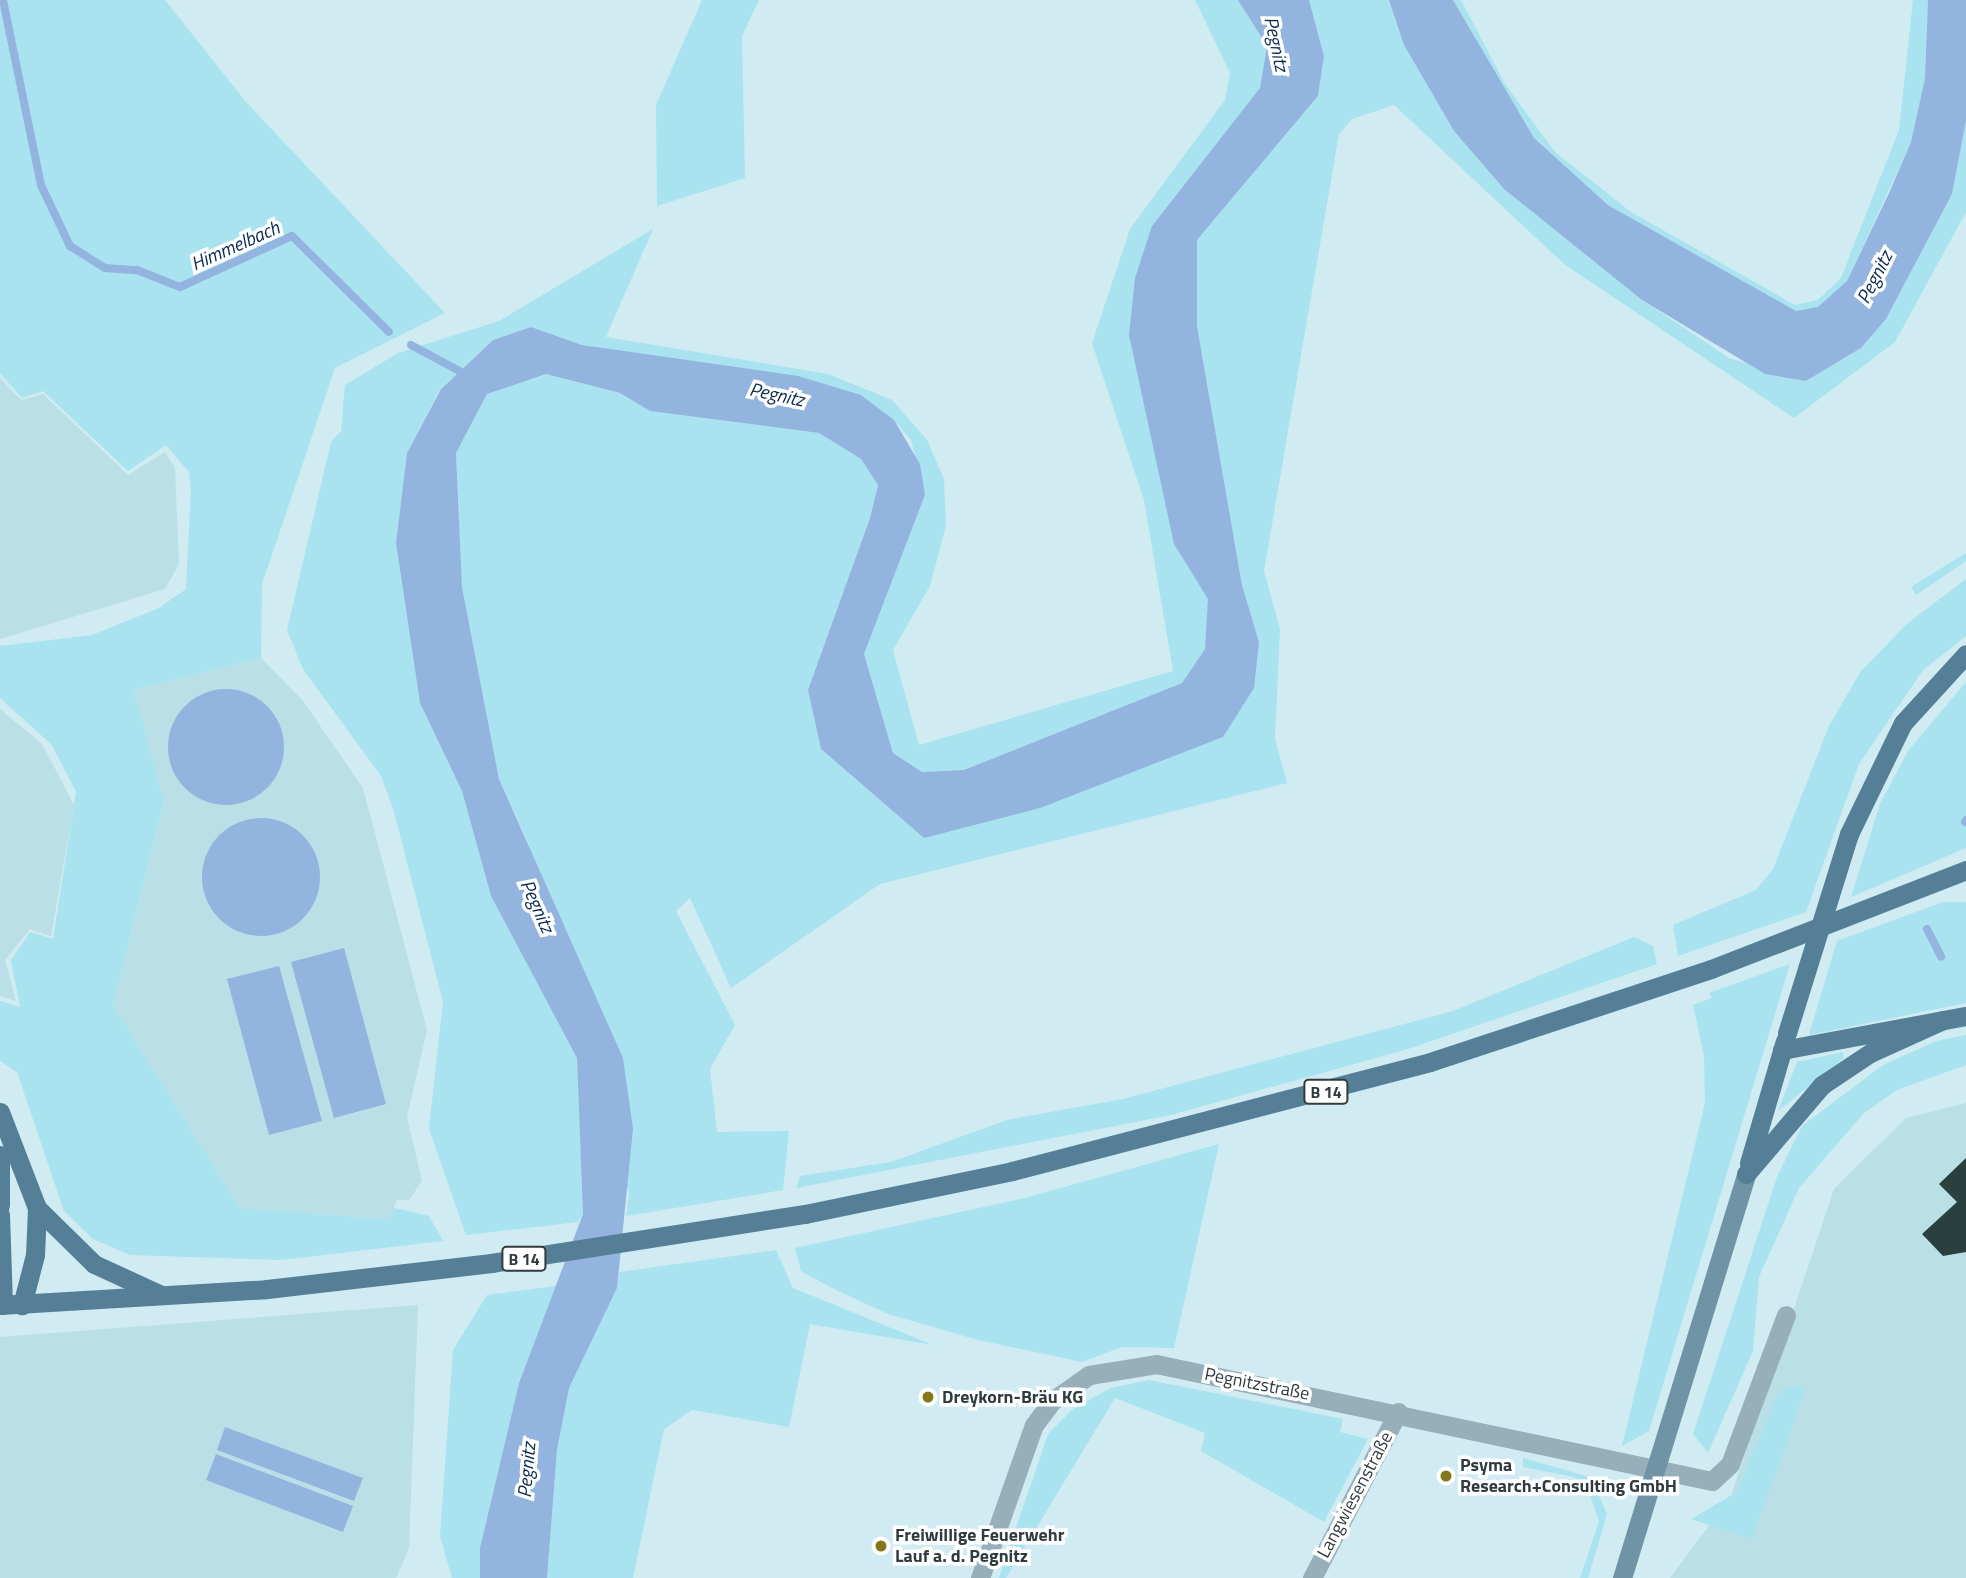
<!DOCTYPE html>
<html>
<head>
<meta charset="utf-8">
<style>
	body { margin:0 }
	#map { position:relative; width:1966px; height:1578px; overflow:hidden; background:#d0ebf1; font-family:"Titillium Web",sans-serif }
	div>[style] { position:absolute }
	.built>* { inset:0; background:#bbdfe6 }
	.green>* { inset:0; background:#a8e3ef }
	.water>* { inset:0; background:#93b4de }
	.round { border-radius:50% }
	.stream>* { height:8px; margin:-4px; padding:0 4px; transform-origin:4px; border-radius:4px; background:#93b4de }
	.building>* { inset:0; background:#29403e }
	.minor>* { height:19px; margin:-9.5px; padding:0 9.5px; transform-origin:9.5px; border-radius:9.5px; background:#97aebb }
	.secondary>* { height:19px; margin:-9.5px; padding:0 9.5px; transform-origin:9.5px; border-radius:9.5px; background:#7193a6 }
	.primary>* { height:19px; margin:-9.5px; padding:0 9.5px; transform-origin:9.5px; border-radius:9.5px; background:#547f96 }
	.primary-bridge>* { height:19px; margin:-9.5px; padding:0 9.5px; transform-origin:9.5px; border-radius:9.5px; background:#547f96 }
	.dots>* { width:19px; height:19px; translate:-50% -50%; box-sizing:border-box; border:4px solid #fff; border-radius:50% }
	span { translate:-50% -50%; white-space:nowrap; text-align:center; line-height:1.15; -webkit-text-stroke:7px #fff; paint-order:stroke }
	.shield-label span { padding:2px 5px; background:#fff; border:2px solid; border-radius:5px; -webkit-text-stroke-width:0 }
	.shield-label { font-size:16px; color:#303b3d; font-weight:700 }
	.street-label { font-size:18px; color:#303b3d }
	.poi-label { font-size:18px; color:#303b3d; font-weight:700 }
	.left { translate:0 -50%; text-align:left }
	.water-label { font-size:19px; color:#092a51; font-style:italic }
</style>
</head>
<body>
<div id="map">
	<div class="built">
		<i style="clip-path:polygon(0 378px,21px 400px,43px 394px,128px 475px,165px 452px,175px 468px,179px 564px,165px 589px,0 639px)"></i>
		<i style="clip-path:polygon(261px 658px,303px 701px,363px 788px,427px 1030px,407px 1117px,422px 1181px,409px 1200px,397px 1200px,389px 1219px,240px 1208px,113px 1005px,164px 803px,134px 690px)"></i>
		<i style="clip-path:polygon(0 709px,42px 744px,74px 805px,51px 936px,30px 929px,5px 960px,16px 1001px,0 996px)"></i>
		<i style="clip-path:polygon(1966px 1103px,1966px 1578px,1670px 1578px,1731px 1496px,1834px 1189px,1906px 1118px)"></i>
		<i style="clip-path:polygon(418px 1305px,409px 1548px,396px 1578px,0 1578px,0 1337px)"></i>
	</div>
	<div class="green">
		<i style="clip-path:polygon(0 0,165px 0,246px 102px,445px 313px,335px 368px,262px 584px,261px 658px,134px 690px,164px 802px,113px 1005px,240px 1208px,388px 1219px,394px 1208px,429px 1216px,443px 1241px,281px 1260px,130px 1255px,93px 1239px,64px 1211px,17px 1072px,0 1061px,0 1001px,20px 1007px,11px 960px,30px 932px,53px 939px,76px 792px,52px 745px,0 698px,0 646px,92px 635px,159px 608px,186px 589px,191px 489px,189px 472px,166px 445px,128px 471px,43px 391px,22px 398px,0 373px)"></i>
		<i style="clip-path:polygon(702px 0,759px 0,742px 36px,745px 178px,657px 206px,656px 105px)"></i>
		<i style="clip-path:polygon(1195px 0,1238px 0,1267px 46px,1260px 88px,1152px 226px,1174px 544px,1209px 599px,1205px 649px,1182px 683px,964px 770px,922px 772px,893px 753px,864px 654px,925px 495px,911px 440px,894px 420px,861px 395px,582px 345px,531px 327px,493px 340px,440px 389px,407px 453px,396px 543px,420px 703px,462px 791px,491px 896px,577px 1057px,583px 1214px,578px 1222px,466px 1235px,429px 1129px,443px 1002px,393px 808px,381px 776px,303px 669px,287px 630px,331px 442px,341px 431px,345px 385px,398px 353px,499px 321px,653px 229px,606px 337px,828px 374px,892px 400px,927px 440px,944px 479px,946px 526px,930px 586px,893px 650px,919px 745px,1173px 671px,1144px 500px,1092px 343px,1130px 229px,1225px 100px,1230px 73px)"></i>
		<i style="clip-path:polygon(1309px 0,1389px 0,1404px 45px,1454px 131px,1504px 189px,1642px 300px,1729px 358px,1806px 381px,1861px 348px,1886px 319px,1952px 194px,1966px 121px,1966px 212px,1895px 342px,1794px 418px,1564px 264px,1394px 105px,1352px 119px,1339px 134px,1264px 571px,1280px 629px,1275px 739px,1287px 783px,880px 884px,731px 988px,690px 898px,676px 911px,735px 1025px,710px 1069px,717px 1132px,789px 1131px,783px 1190px,626px 1216px,629px 1194px,528px 842px,499px 779px,462px 587px,456px 453px,487px 394px,546px 374px,620px 393px,650px 411px,819px 433px,861px 459px,878px 485px,870px 518px,808px 690px,821px 749px,924px 838px,1259px 642px,1242px 585px,1197px 326px,1197px 240px,1318px 96px,1324px 56px)"></i>
		<i style="clip-path:polygon(1453px 0,1461px 0,1505px 84px,1555px 152px,1631px 212px,1795px 305px,1818px 300px,1841px 278px,1899px 130px,1913px 0,1928px 0,1925px 78px,1911px 142px,1847px 281px,1818px 308px,1796px 311px,1608px 205px,1534px 138px)"></i>
		<i style="clip-path:polygon(1966px 553px,1966px 561px,1916px 595px,1911px 587px)"></i>
		<i style="clip-path:polygon(1966px 579px,1966px 636px,1923px 670px,1859px 764px,1806px 912px,1678px 956px,1673px 925px,1756px 890px,1773px 869px,1829px 726px,1861px 671px,1908px 623px)"></i>
		<i style="clip-path:polygon(1966px 682px,1966px 848px,1851px 897px,1880px 804px,1908px 751px)"></i>
		<i style="clip-path:polygon(1943px 902px,1966px 902px,1966px 1003px,1809px 1035px,1837px 941px)"></i>
		<i style="clip-path:polygon(1634px 937px,1653px 946px,1657px 964px,1408px 1049px,1171px 1115px,796px 1188px,800px 1176px,891px 1162px,1007px 1120px,1123px 1099px,1453px 1011px)"></i>
		<i style="clip-path:polygon(1790px 964px,1649px 1431px,1622px 1446px,1705px 1103px,1704px 1055px,1693px 1005px,1712px 998px,1709px 993px)"></i>
		<i style="clip-path:polygon(1966px 1035px,1966px 1065px,1897px 1090px,1864px 1113px,1799px 1188px,1759px 1277px,1753px 1351px,1708px 1453px,1693px 1434px,1777px 1177px,1802px 1126px,1883px 1065px,1936px 1041px)"></i>
		<i style="clip-path:polygon(1843px 1052px,1844px 1058px,1778px 1111px,1797px 1062px)"></i>
		<i style="clip-path:polygon(1219px 1144px,1174px 1348px,1122px 1347px,1082px 1362px,978px 1340px,888px 1314px,830px 1287px,801px 1271px,795px 1248px,1025px 1198px)"></i>
		<i style="clip-path:polygon(776px 1250px,793px 1288px,933px 1345px,810px 1324px,789px 1427px,692px 1410px,664px 1429px,633px 1578px,547px 1578px,557px 1450px,569px 1388px,617px 1288px,619px 1272px)"></i>
		<i style="clip-path:polygon(556px 1286px,519px 1383px,480px 1548px,480px 1578px,452px 1578px,440px 1536px,453px 1350px,487px 1295px)"></i>
		<i style="clip-path:polygon(1149px 1380px,1343px 1419px,1340px 1432px,1368px 1439px,1324px 1522px,1201px 1451px,1205px 1433px,1115px 1398px,1006px 1578px,999px 1578px,1048px 1434px,1074px 1408px,1111px 1388px)"></i>
		<i style="clip-path:polygon(1798px 1386px,1806px 1389px,1752px 1539px,1691px 1519px,1737px 1492px,1775px 1400px,1782px 1389px)"></i>
		<i style="clip-path:polygon(1523px 1458px,1586px 1476px,1599px 1496px,1607px 1514px,1588px 1578px,1580px 1578px,1599px 1521px,1588px 1490px,1574px 1477px,1523px 1467px)"></i>
	</div>
	<div class="water">
		<i style="clip-path:polygon(1238px 0,1309px 0,1324px 56px,1318px 96px,1197px 240px,1197px 326px,1242px 585px,1259px 642px,1254px 688px,1223px 737px,1040px 808px,924px 838px,821px 749px,808px 690px,870px 518px,878px 485px,861px 459px,819px 433px,650px 411px,620px 393px,546px 374px,487px 394px,456px 453px,462px 587px,499px 779px,623px 1058px,633px 1129px,617px 1288px,569px 1388px,557px 1450px,547px 1578px,480px 1578px,480px 1548px,519px 1383px,583px 1214px,577px 1058px,491px 896px,462px 791px,420px 703px,396px 543px,407px 453px,441px 389px,493px 340px,531px 327px,582px 345px,798px 376px,861px 395px,894px 420px,920px 464px,925px 495px,864px 654px,893px 753px,922px 772px,964px 770px,1182px 683px,1205px 649px,1208px 599px,1174px 544px,1129px 335px,1135px 278px,1152px 226px,1260px 88px,1267px 46px)"></i>
		<i style="clip-path:polygon(1389px 0,1453px 0,1534px 138px,1608px 205px,1796px 311px,1818px 307px,1847px 281px,1889px 193px,1911px 142px,1925px 78px,1928px 0,1966px 0,1966px 121px,1952px 194px,1886px 319px,1861px 348px,1806px 381px,1765px 374px,1642px 300px,1504px 189px,1454px 131px,1404px 45px)"></i>
		<i class="round" style="left:168px;top:689px;width:116px;height:116px"></i>
		<i class="round" style="left:202px;top:818px;width:118px;height:118px"></i>
		<i style="clip-path:polygon(344px 948px,386px 1104px,334px 1118px,291px 962px)"></i>
		<i style="clip-path:polygon(279px 966px,322px 1121px,269px 1135px,227px 979px)"></i>
		<i style="clip-path:polygon(225px 1427px,363px 1478px,354px 1501px,217px 1450px)"></i>
		<i style="clip-path:polygon(216px 1454px,353px 1506px,343px 1532px,206px 1480px)"></i>
	</div>
	<div class="stream">
		<i style="left:3px;top:0;width:189px;rotate:78.4deg"></i>
		<i style="left:41px;top:185px;width:68px;rotate:64.6deg"></i>
		<i style="left:70px;top:246px;width:41px;rotate:32.2deg"></i>
		<i style="left:105px;top:268px;width:32px;rotate:4deg"></i>
		<i style="left:137px;top:270px;width:46px;rotate:21.6deg"></i>
		<i style="left:180px;top:287px;width:123px;rotate:-24.5deg"></i>
		<i style="left:292px;top:236px;width:136px;rotate:44.7deg"></i>
		<i style="left:411px;top:345px;width:64px;rotate:28.2deg"></i>
		<i style="left:1965px;top:822px;width:2px;rotate:-63deg"></i>
		<i style="left:1927px;top:929px;width:31px;rotate:63deg"></i>
	</div>
	<div class="building">
		<i style="clip-path:polygon(1966px 1158px,1966px 1252px,1943px 1256px,1922px 1234px,1957px 1202px,1939px 1184px)"></i>
	</div>
	<div class="minor">
		<i style="left:980px;top:1578px;width:162px;rotate:-70.6deg"></i>
		<i style="left:1034px;top:1425px;width:30px;rotate:-53deg"></i>
		<i style="left:1052px;top:1401px;width:45px;rotate:-35.1deg"></i>
		<i style="left:1089px;top:1375px;width:68px;rotate:-9.3deg"></i>
		<i style="left:1156px;top:1364px;width:568px;rotate:11.88deg"></i>
		<i style="left:1712px;top:1481px;width:25px;rotate:-43deg"></i>
		<i style="left:1730px;top:1464px;width:159px;rotate:-69.4deg"></i>
		<i style="left:1312px;top:1578px;width:187px;rotate:-62.6deg"></i>
	</div>
	<div class="secondary">
		<i style="left:1622px;top:1578px;width:423px;rotate:-72.9deg"></i>
	</div>
	<div class="primary">
		<i style="left:1849px;top:834px;width:123px;rotate:-64.1deg"></i>
		<i style="left:1903px;top:723px;width:93px;rotate:-47.6deg"></i>
		<i style="left:1782px;top:1050px;width:187px;rotate:-10.5deg"></i>
		<i style="left:0;top:1112px;width:103px;rotate:68.9deg"></i>
		<i style="left:37px;top:1208px;width:47px;rotate:92.4deg"></i>
		<i style="left:35px;top:1255px;width:52px;rotate:104.6deg"></i>
		<i style="left:0;top:1155px;width:50px;rotate:90deg"></i>
		<i style="left:1749px;top:1163px;width:127px;rotate:-73.6deg"></i>
		<i style="left:1746px;top:1174px;width:117px;rotate:-49.5deg"></i>
		<i style="left:1822px;top:1085px;width:58px;rotate:-33.7deg"></i>
		<i style="left:1870px;top:1053px;width:80px;rotate:-24.3deg"></i>
		<i style="left:37px;top:1208px;width:80px;rotate:44.5deg"></i>
		<i style="left:94px;top:1264px;width:72px;rotate:24.8deg"></i>
		<i style="left:0;top:1214px;width:91px;rotate:88.1deg"></i>
		<i style="left:0;top:1305px;width:267px;rotate:-3.4deg"></i>
		<i style="left:267px;top:1289px;width:226px;rotate:-6.6deg"></i>
		<i style="left:491px;top:1263px;width:318px;rotate:-8.9deg"></i>
		<i style="left:805px;top:1214px;width:211px;rotate:-11.7deg"></i>
		<i style="left:1012px;top:1171px;width:432px;rotate:-14.6deg"></i>
		<i style="left:1430px;top:1062px;width:296px;rotate:-18.3deg"></i>
		<i style="left:1711px;top:969px;width:274px;rotate:-21.2deg"></i>
	</div>
	<div class="primary-bridge">
		<i style="left:1787px;top:1033px;width:208px;rotate:-72.7deg"></i>
	</div>
	<div class="dots">
		<i style="left:928px;top:1397px;background:#82771b"></i>
		<i style="left:1446px;top:1476px;background:#82771b"></i>
		<i style="left:881px;top:1546px;background:#82771b"></i>
	</div>
	<div class="shield-label">
		<span style="left:1326px;top:1092px">B 14</span>
		<span style="left:524px;top:1259px">B 14</span>
	</div>
	<div class="street-label">
		<span style="left:1257px;top:1384px;rotate:11deg">Pegnitzstraße</span>
		<span style="left:1355px;top:1495px;rotate:-62deg">Langwiesenstraße</span>
	</div>
	<div class="poi-label">
		<span class="left" style="left:942px;top:1397px">Dreykorn-Bräu KG</span>
		<span class="left" style="left:1460px;top:1476px">Psyma<br>Research+Consulting GmbH</span>
		<span class="left" style="left:895px;top:1546px">Freiwillige Feuerwehr<br>Lauf a. d. Pegnitz</span>
	</div>
	<div class="water-label">
		<span style="left:1277px;top:44px;rotate:78deg">Pegnitz</span>
		<span style="left:235px;top:245px;rotate:-24deg">Himmelbach</span>
		<span style="left:1874px;top:277px;rotate:-63deg">Pegnitz</span>
		<span style="left:777px;top:394px;rotate:12deg">Pegnitz</span>
		<span style="left:538px;top:906px;rotate:66deg">Pegnitz</span>
		<span style="left:526px;top:1470px;rotate:-85deg">Pegnitz</span>
	</div>
</div>
</body>
</html>
